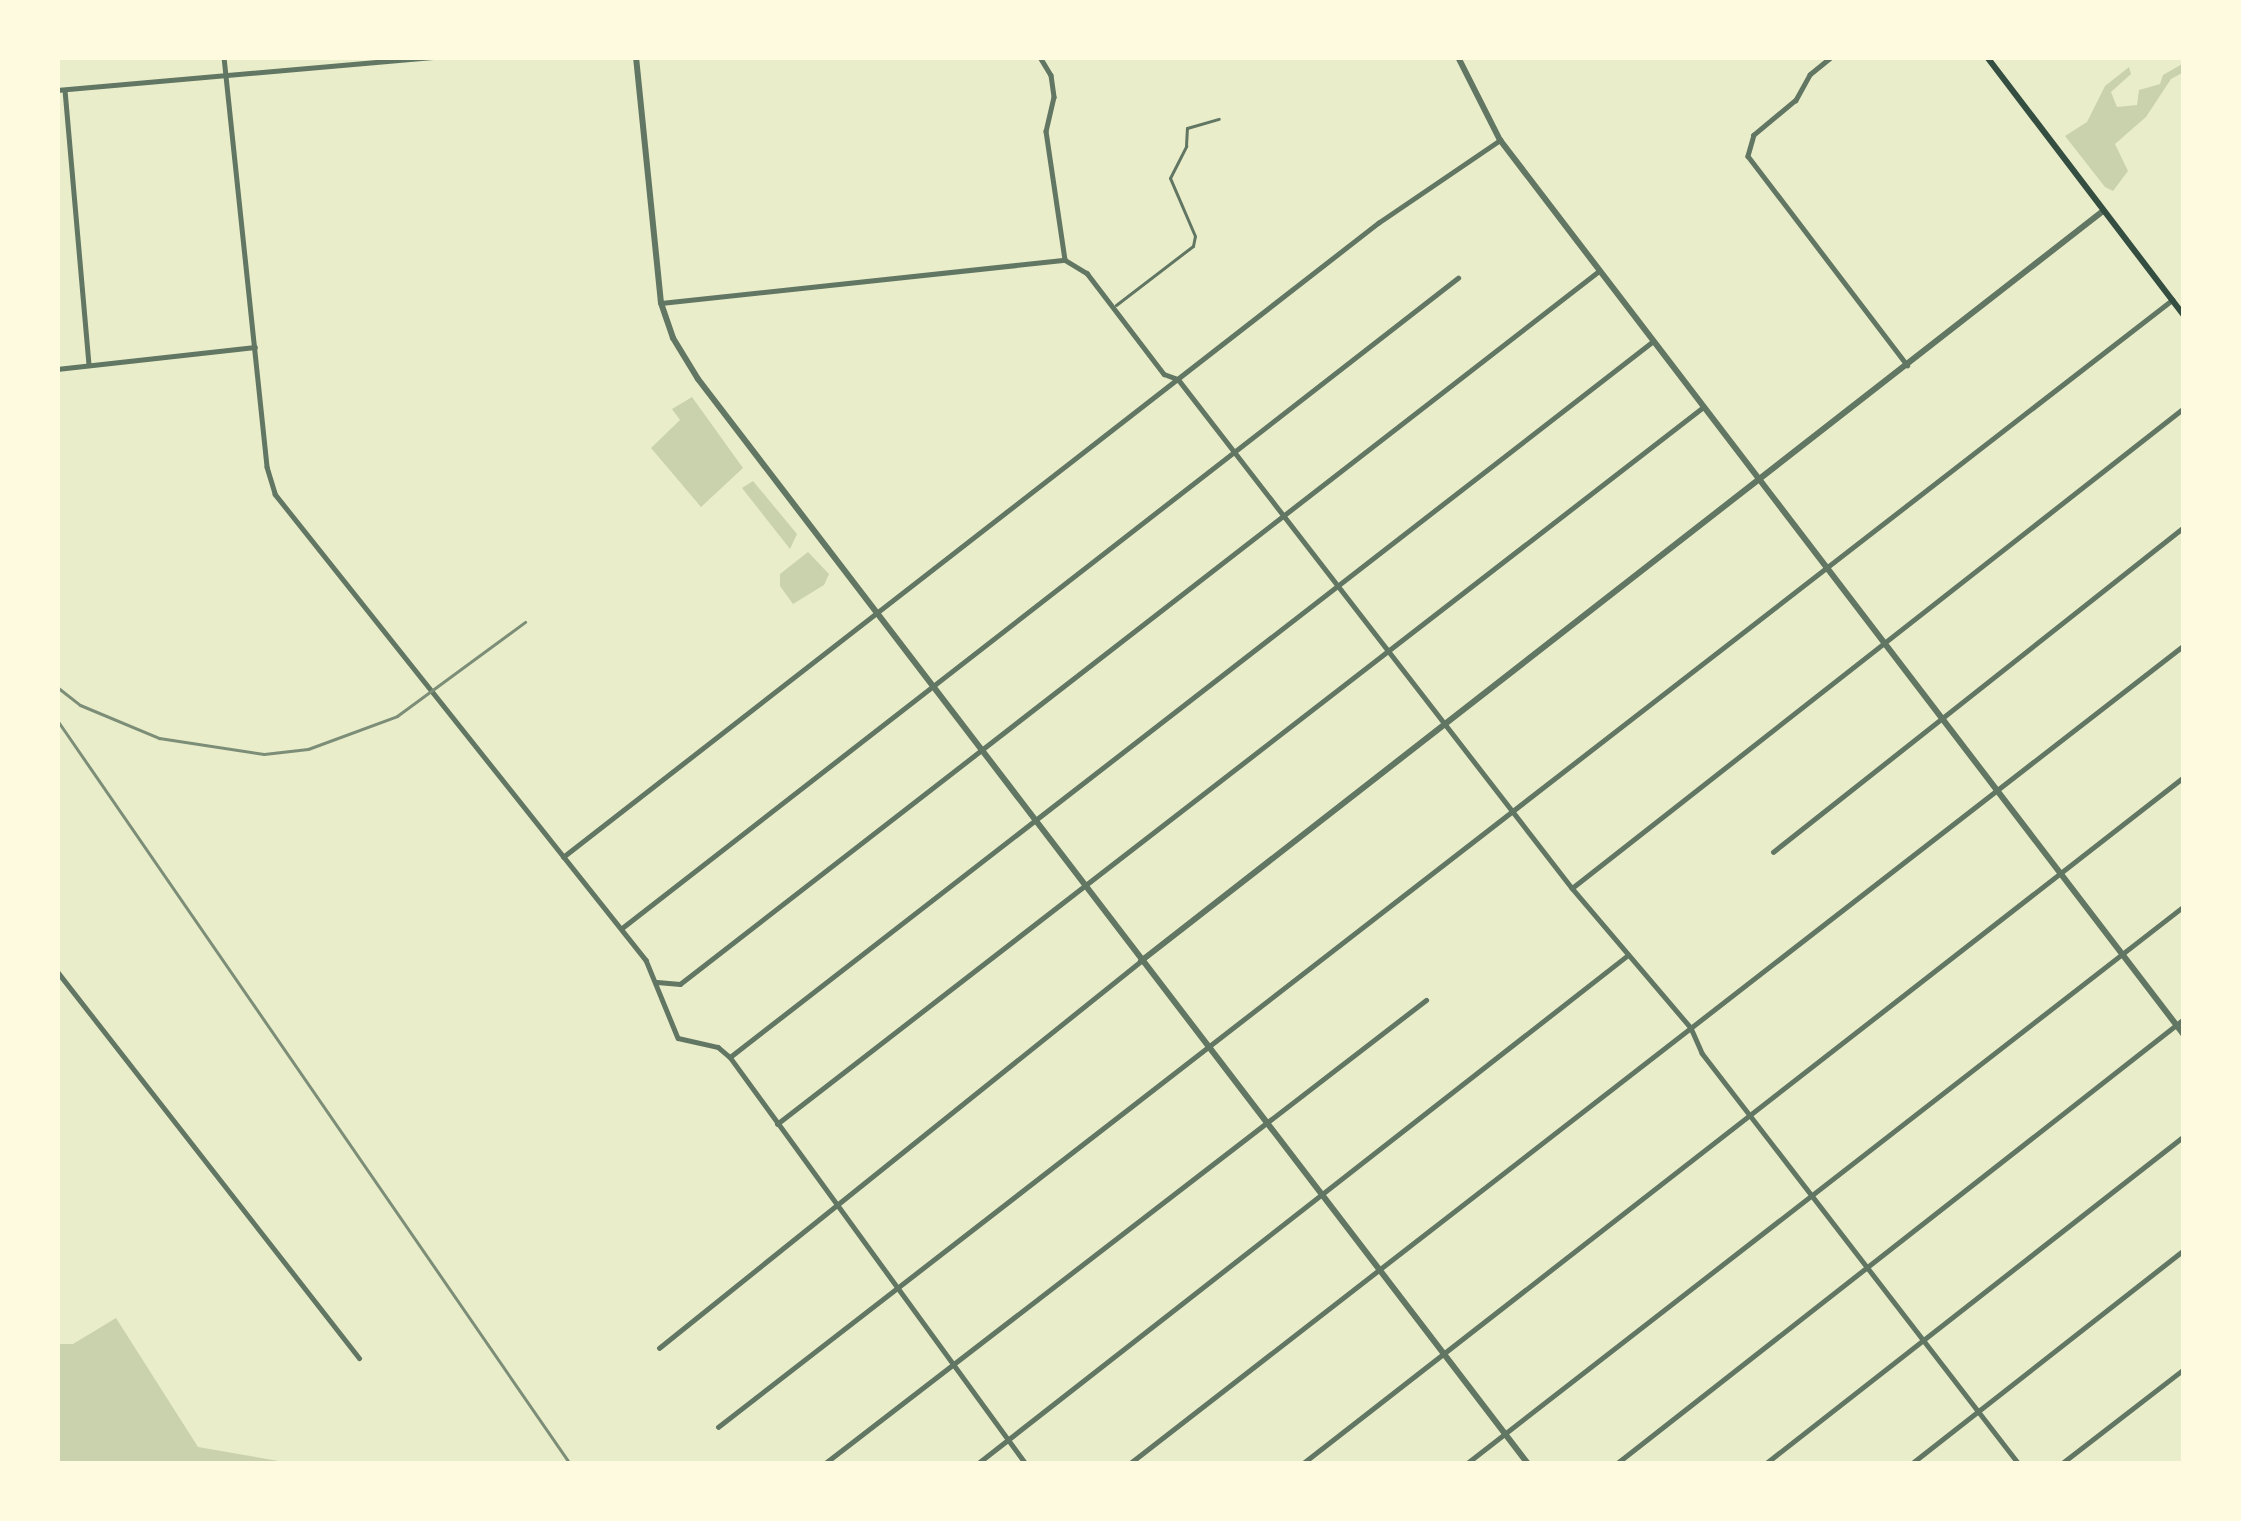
<!DOCTYPE html>
<html>
<head>
<meta charset="utf-8">
<style>
	body { margin:0 }
	#map { position:relative; width:2241px; height:1521px; overflow:hidden; background:#e9edc9; font-family:"Fira Sans Condensed",sans-serif }
	div>[style] { position:absolute }
	.green>* { inset:0; background:#cad2ad }
	.service>* { height:3px; margin:-1.5px; padding:0 1.5px; transform-origin:1.5px; border-radius:1.5px; background:#617663 }
	.minor>* { height:4.5px; margin:-2.25px; padding:0 2.25px; transform-origin:2.25px; border-radius:2.25px; background:#617663 }
	.tertiary>* { height:6px; margin:-3px; padding:0 3px; transform-origin:3px; border-radius:3px; background:#617663 }
	.secondary>* { height:6px; margin:-3px; padding:0 3px; transform-origin:3px; border-radius:3px; background:#344e41 }
	.rail>* { height:3px; margin:-1.5px; padding:0 1.5px; transform-origin:1.5px; border-radius:1.5px; background:#7c8e77 }
	span { translate:-50% -50%; white-space:nowrap; text-align:center; line-height:1.15; -webkit-text-stroke:12px #fefae0; paint-order:stroke }
	.frame { position:absolute; inset:0; border:60px solid #fefae0; pointer-events:none }
</style>
</head>
<body>
<div id="map">
	<div class="green">
		<i style="clip-path:polygon(2184px 63px,2184px 72px,2171px 79px,2146px 117px,2115px 144px,2128px 171px,2113px 191px,2105px 187px,2065px 136px,2087px 122px,2105px 86px,2129px 67px,2131px 74px,2111px 92px,2117px 107px,2137px 105px,2139px 90px,2160px 84px,2163px 75px)"></i>
		<i style="clip-path:polygon(692px 397px,743px 468px,701px 507px,651px 448px,680px 420px,672px 409px)"></i>
		<i style="clip-path:polygon(753px 481px,797px 534px,790px 549px,742px 488px)"></i>
		<i style="clip-path:polygon(808px 552px,829px 574px,824px 585px,793px 604px,780px 586px,780px 574px)"></i>
		<i style="clip-path:polygon(116px 1318px,198px 1447px,296px 1464px,57px 1464px,57px 1344px,73px 1344px)"></i>
	</div>
	<div class="service">
		<i style="left:1116px;top:305px;width:97px;rotate:-37.5deg"></i>
		<i style="left:1193px;top:246px;width:10px;rotate:-79deg"></i>
		<i style="left:1195px;top:236px;width:63px;rotate:-113.3deg"></i>
		<i style="left:1170px;top:178px;width:36px;rotate:-63deg"></i>
		<i style="left:1186px;top:146px;width:18px;rotate:-87deg"></i>
		<i style="left:1187px;top:128px;width:33px;rotate:-16deg"></i>
	</div>
	<div class="minor">
		<i style="left:224px;top:57px;width:412px;rotate:84deg"></i>
		<i style="left:267px;top:467px;width:28px;rotate:73deg"></i>
		<i style="left:275px;top:494px;width:596px;rotate:51.48deg"></i>
		<i style="left:646px;top:960px;width:84px;rotate:67.7deg"></i>
		<i style="left:678px;top:1038px;width:41px;rotate:12.7deg"></i>
		<i style="left:718px;top:1047px;width:16px;rotate:40deg"></i>
		<i style="left:730px;top:1057px;width:503px;rotate:53.97deg"></i>
		<i style="left:1040px;top:57px;width:21px;rotate:59deg"></i>
		<i style="left:1051px;top:75px;width:22px;rotate:82deg"></i>
		<i style="left:1054px;top:97px;width:35px;rotate:103deg"></i>
		<i style="left:1046px;top:131px;width:130px;rotate:81.6deg"></i>
		<i style="left:1065px;top:260px;width:26px;rotate:31deg"></i>
		<i style="left:1087px;top:273px;width:127px;rotate:52.7deg"></i>
		<i style="left:1164px;top:374px;width:15px;rotate:20deg"></i>
		<i style="left:1178px;top:379px;width:644px;rotate:52.26deg"></i>
		<i style="left:1572px;top:888px;width:184px;rotate:49.6deg"></i>
		<i style="left:1691px;top:1028px;width:27px;rotate:66deg"></i>
		<i style="left:1702px;top:1053px;width:519px;rotate:52.36deg"></i>
		<i style="left:1832px;top:57px;width:28px;rotate:141deg"></i>
		<i style="left:1810px;top:75px;width:29px;rotate:119deg"></i>
		<i style="left:1796px;top:100px;width:55px;rotate:140.2deg"></i>
		<i style="left:1754px;top:135px;width:22px;rotate:106deg"></i>
		<i style="left:1748px;top:156px;width:263px;rotate:52.7deg"></i>
		<i style="left:57px;top:90px;width:380px;rotate:-5deg"></i>
		<i style="left:65px;top:90px;width:276px;rotate:85deg"></i>
		<i style="left:661px;top:303px;width:406px;rotate:-6.1deg"></i>
		<i style="left:57px;top:369px;width:199px;rotate:-6.3deg"></i>
		<i style="left:1773px;top:852px;width:524px;rotate:-38.34deg"></i>
		<i style="left:563px;top:857px;width:1033px;rotate:-37.88deg"></i>
		<i style="left:1378px;top:223px;width:148px;rotate:-34.2deg"></i>
		<i style="left:1572px;top:888px;width:778px;rotate:-38.11deg"></i>
		<i style="left:622px;top:928px;width:1059px;rotate:-37.87deg"></i>
		<i style="left:57px;top:971px;width:491px;rotate:52deg"></i>
		<i style="left:657px;top:982px;width:23px;rotate:5deg"></i>
		<i style="left:680px;top:984px;width:1163px;rotate:-37.81deg"></i>
		<i style="left:730px;top:1057px;width:1167px;rotate:-37.79deg"></i>
		<i style="left:777px;top:1124px;width:1170px;rotate:-37.74deg"></i>
		<i style="left:659px;top:1348px;width:618px;rotate:-38.76deg"></i>
		<i style="left:718px;top:1427px;width:1840px;rotate:-37.78deg"></i>
		<i style="left:824px;top:1464px;width:760px;rotate:-37.62deg"></i>
		<i style="left:977px;top:1464px;width:826px;rotate:-38.02deg"></i>
		<i style="left:1129px;top:1464px;width:1336px;rotate:-37.82deg"></i>
		<i style="left:1302px;top:1464px;width:1118px;rotate:-37.92deg"></i>
		<i style="left:1466px;top:1464px;width:909px;rotate:-37.85deg"></i>
		<i style="left:1616px;top:1464px;width:722px;rotate:-38.08deg"></i>
		<i style="left:1765px;top:1464px;width:532px;rotate:-38.05deg"></i>
		<i style="left:1911px;top:1464px;width:347px;rotate:-38.1deg"></i>
		<i style="left:2061px;top:1464px;width:155px;rotate:-37.7deg"></i>
	</div>
	<div class="tertiary">
		<i style="left:636px;top:57px;width:247px;rotate:84.2deg"></i>
		<i style="left:661px;top:303px;width:37px;rotate:71deg"></i>
		<i style="left:673px;top:338px;width:48px;rotate:58.6deg"></i>
		<i style="left:698px;top:379px;width:1366px;rotate:52.58deg"></i>
		<i style="left:1458px;top:57px;width:93px;rotate:63.2deg"></i>
		<i style="left:1500px;top:140px;width:1126px;rotate:52.61deg"></i>
		<i style="left:1141px;top:961px;width:1220px;rotate:-37.94deg"></i>
	</div>
	<div class="secondary">
		<i style="left:1987px;top:57px;width:325px;rotate:52.7deg"></i>
	</div>
	<div class="rail">
		<i style="left:57px;top:687px;width:29px;rotate:38deg"></i>
		<i style="left:80px;top:705px;width:86px;rotate:22.7deg"></i>
		<i style="left:159px;top:738px;width:106px;rotate:8.7deg"></i>
		<i style="left:264px;top:754px;width:44px;rotate:-6.5deg"></i>
		<i style="left:308px;top:749px;width:95px;rotate:-20.3deg"></i>
		<i style="left:397px;top:716px;width:159px;rotate:-36.3deg"></i>
		<i style="left:57px;top:720px;width:904px;rotate:55.41deg"></i>
	</div>
	<div class="frame"></div>
</div>
</body>
</html>
